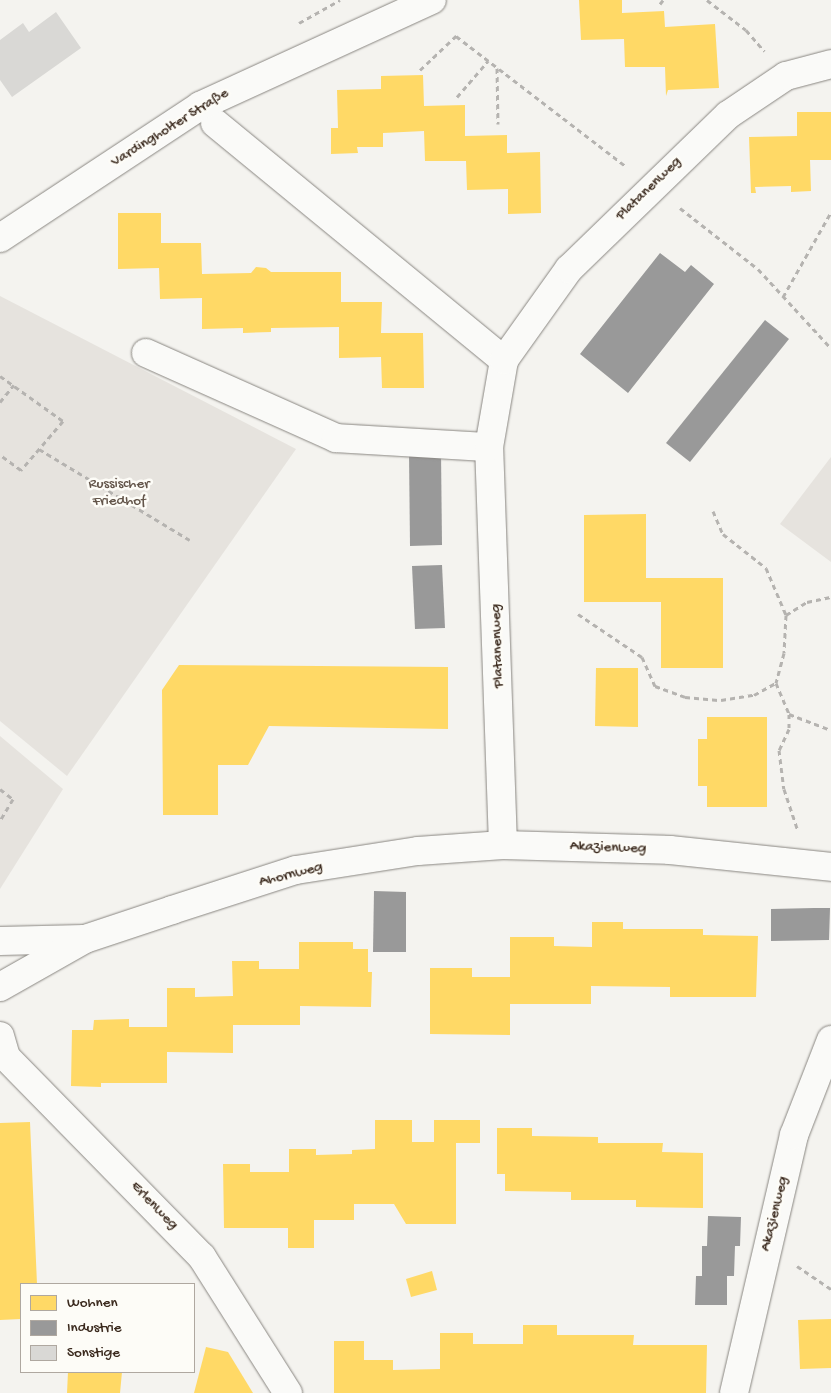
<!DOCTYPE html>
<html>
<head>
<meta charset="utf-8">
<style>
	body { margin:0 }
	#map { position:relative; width:831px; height:1393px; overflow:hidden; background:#f4f3ef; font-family:"Gochi Hand",sans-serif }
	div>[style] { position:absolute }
	.built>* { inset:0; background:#e6e3de }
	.homes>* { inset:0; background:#ffd966 }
	.industry>* { inset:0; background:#999 }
	.building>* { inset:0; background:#d9d8d5 }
	.path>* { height:3px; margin-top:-1.5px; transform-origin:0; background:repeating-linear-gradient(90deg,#b5b3b0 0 5px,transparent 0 9px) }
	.roads { filter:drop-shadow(0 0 1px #898681) drop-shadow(0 0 1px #898681) }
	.minor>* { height:28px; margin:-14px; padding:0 14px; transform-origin:14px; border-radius:14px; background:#fafaf8 }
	span { translate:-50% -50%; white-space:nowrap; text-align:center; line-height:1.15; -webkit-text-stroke:5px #fdfcf7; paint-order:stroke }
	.street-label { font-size:15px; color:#3b2a1e }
	.park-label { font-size:15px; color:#63554a }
	.legend { position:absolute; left:20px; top:1283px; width:175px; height:90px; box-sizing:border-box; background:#fdfcf7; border:1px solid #afa8a0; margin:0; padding:6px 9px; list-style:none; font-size:15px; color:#3b2a1e }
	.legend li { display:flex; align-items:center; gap:10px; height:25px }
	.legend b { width:25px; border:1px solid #afa8a0 }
</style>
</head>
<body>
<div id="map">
	<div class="built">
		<i style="clip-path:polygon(0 296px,296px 449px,67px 776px,0 721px)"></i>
		<i style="clip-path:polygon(831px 457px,831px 562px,780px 524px)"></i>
		<i style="clip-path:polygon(0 736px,63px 789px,0 889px)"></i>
	</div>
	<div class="homes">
		<i style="clip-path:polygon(579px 0,622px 0,622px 13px,664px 11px,665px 27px,715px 24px,719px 88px,668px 90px,666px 96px,665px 67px,625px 67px,624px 39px,581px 40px)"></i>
		<i style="clip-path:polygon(423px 75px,424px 106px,465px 105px,465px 136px,507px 135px,507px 153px,540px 152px,541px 213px,508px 214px,508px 189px,467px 190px,466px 161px,425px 161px,424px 131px,383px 133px,383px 147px,357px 147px,358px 153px,331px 154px,331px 128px,338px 128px,337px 90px,381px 89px,381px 76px)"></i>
		<i style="clip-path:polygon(797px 112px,831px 112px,831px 160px,810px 160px,811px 191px,791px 192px,791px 186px,755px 187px,756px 193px,751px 193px,749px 137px,797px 136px)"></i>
		<i style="clip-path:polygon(118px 213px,161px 213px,161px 243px,201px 243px,202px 274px,251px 273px,256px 267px,266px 268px,271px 272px,341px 272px,341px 302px,382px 302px,381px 333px,423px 333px,424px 388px,382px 388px,381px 357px,339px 358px,339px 327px,271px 328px,271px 332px,243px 333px,243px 328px,202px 329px,202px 298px,160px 299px,159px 268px,118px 269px)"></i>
		<i style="clip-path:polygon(646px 514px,646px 578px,723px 578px,723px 668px,661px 668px,661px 602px,584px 602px,584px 515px)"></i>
		<i style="clip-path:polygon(179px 665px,448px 667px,448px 729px,269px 726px,248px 765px,218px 765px,218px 815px,163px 815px,162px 690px)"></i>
		<i style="clip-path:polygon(596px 668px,638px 668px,638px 727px,595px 726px)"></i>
		<i style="clip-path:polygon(707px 717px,767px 717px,767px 807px,707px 807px,707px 786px,698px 786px,698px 739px,707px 739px)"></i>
		<i style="clip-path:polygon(592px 922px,623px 922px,623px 929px,703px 929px,703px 935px,758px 936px,756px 997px,670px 997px,670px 987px,591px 986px,591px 1004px,510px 1004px,510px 1035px,430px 1034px,430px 968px,472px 968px,472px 977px,510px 977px,510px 937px,554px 937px,554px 946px,592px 947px)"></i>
		<i style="clip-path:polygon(299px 942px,353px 942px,353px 949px,368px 949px,368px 972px,372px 972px,371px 1007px,300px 1006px,300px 1025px,233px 1025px,233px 1053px,167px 1052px,167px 1083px,101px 1083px,101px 1087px,71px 1086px,72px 1030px,93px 1030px,94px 1020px,129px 1019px,129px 1027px,167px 1027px,167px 988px,195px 988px,195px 997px,233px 996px,232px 961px,259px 961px,259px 969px,299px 969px)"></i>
		<i style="clip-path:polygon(375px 1120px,412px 1120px,412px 1142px,434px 1142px,434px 1120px,480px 1120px,480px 1143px,456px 1143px,456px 1224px,406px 1224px,394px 1204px,354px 1204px,354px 1220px,314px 1220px,314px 1248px,288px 1248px,288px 1228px,224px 1228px,223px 1164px,250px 1164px,250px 1172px,289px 1172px,289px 1149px,316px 1149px,316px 1155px,352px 1154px,352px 1150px,375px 1149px)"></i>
		<i style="clip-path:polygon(30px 1122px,37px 1284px,21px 1284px,21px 1319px,0 1320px,0 1123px)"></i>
		<i style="clip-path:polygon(497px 1128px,532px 1128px,532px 1136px,598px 1137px,598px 1143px,663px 1143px,662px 1152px,703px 1153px,703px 1208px,636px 1207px,636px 1200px,571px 1200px,571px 1192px,505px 1191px,505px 1174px,497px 1174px)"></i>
		<i style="clip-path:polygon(432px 1271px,437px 1290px,411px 1297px,406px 1279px)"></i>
		<i style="clip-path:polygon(831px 1319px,831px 1368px,800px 1369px,798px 1320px)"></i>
		<i style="clip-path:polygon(523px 1325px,557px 1325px,557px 1335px,634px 1335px,633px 1345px,707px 1345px,706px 1393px,334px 1393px,334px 1341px,364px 1341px,364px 1360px,393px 1360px,393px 1370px,440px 1369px,440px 1333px,473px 1333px,473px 1344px,523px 1344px)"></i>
		<i style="clip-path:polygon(206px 1347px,228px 1352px,253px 1393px,194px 1393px)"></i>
		<i style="clip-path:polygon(68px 1372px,122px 1372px,120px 1393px,67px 1393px)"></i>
	</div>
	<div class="industry">
		<i style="clip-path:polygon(660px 253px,685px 272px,691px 265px,714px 284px,628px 393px,580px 354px)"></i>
		<i style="clip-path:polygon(765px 320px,789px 339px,690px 462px,666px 443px)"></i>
		<i style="clip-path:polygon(441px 452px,442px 545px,410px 546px,409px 453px)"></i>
		<i style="clip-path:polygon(442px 565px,445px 628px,415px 629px,412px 566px)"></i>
		<i style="clip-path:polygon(374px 891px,406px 892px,406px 952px,373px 952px)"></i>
		<i style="clip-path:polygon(814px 908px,830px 908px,829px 940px,771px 941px,771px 909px)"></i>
		<i style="clip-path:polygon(708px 1216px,741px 1217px,740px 1246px,735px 1246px,734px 1276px,727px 1276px,727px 1305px,695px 1305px,696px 1276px,702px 1276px,702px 1246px,707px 1246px)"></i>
	</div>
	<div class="building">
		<i style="clip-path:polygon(56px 12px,81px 48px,12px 97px,0 80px,0 40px,23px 23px,29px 32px)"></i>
	</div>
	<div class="path">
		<i style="left:707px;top:0;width:49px;rotate:37.6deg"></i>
		<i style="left:746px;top:30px;width:28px;rotate:49deg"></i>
		<i style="left:660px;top:4px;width:5px;rotate:-53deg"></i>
		<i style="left:299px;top:23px;width:47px;rotate:-29.3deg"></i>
		<i style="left:497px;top:68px;width:56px;rotate:89deg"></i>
		<i style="left:420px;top:70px;width:50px;rotate:-43.4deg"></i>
		<i style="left:456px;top:36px;width:215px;rotate:37.5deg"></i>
		<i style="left:457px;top:97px;width:48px;rotate:-49.3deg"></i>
		<i style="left:680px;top:208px;width:99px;rotate:38deg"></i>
		<i style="left:758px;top:269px;width:108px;rotate:47.3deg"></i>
		<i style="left:783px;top:297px;width:98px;rotate:-60.5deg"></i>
		<i style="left:0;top:376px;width:77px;rotate:35.5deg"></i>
		<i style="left:63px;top:421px;width:65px;rotate:130.6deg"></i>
		<i style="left:21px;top:470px;width:26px;rotate:-144deg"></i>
		<i style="left:0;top:402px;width:22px;rotate:-51deg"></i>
		<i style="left:39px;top:449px;width:176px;rotate:31.1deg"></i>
		<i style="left:713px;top:511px;width:25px;rotate:67deg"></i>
		<i style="left:723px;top:534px;width:55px;rotate:38.3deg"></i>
		<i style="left:766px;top:568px;width:51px;rotate:66.9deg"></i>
		<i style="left:786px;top:615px;width:38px;rotate:93deg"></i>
		<i style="left:784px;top:653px;width:31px;rotate:105deg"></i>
		<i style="left:776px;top:683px;width:34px;rotate:67deg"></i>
		<i style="left:789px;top:714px;width:15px;rotate:90deg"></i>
		<i style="left:789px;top:729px;width:23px;rotate:115deg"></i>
		<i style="left:779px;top:750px;width:39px;rotate:83deg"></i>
		<i style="left:784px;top:789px;width:44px;rotate:71.6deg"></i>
		<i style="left:578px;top:614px;width:77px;rotate:33.9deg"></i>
		<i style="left:642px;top:657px;width:32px;rotate:66deg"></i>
		<i style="left:655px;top:686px;width:32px;rotate:20deg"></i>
		<i style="left:685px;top:697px;width:36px;rotate:5deg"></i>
		<i style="left:721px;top:700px;width:33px;rotate:-9deg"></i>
		<i style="left:754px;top:695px;width:25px;rotate:-29deg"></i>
		<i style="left:786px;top:615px;width:25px;rotate:-32deg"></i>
		<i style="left:807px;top:602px;width:25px;rotate:-12deg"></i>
		<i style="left:789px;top:714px;width:45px;rotate:20.9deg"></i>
		<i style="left:0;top:789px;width:16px;rotate:38deg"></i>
		<i style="left:13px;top:799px;width:26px;rotate:121deg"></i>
		<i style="left:797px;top:1266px;width:41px;rotate:34.1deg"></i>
	</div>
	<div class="roads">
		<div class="minor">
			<i style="left:215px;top:123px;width:374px;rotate:39.4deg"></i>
			<i style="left:0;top:238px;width:240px;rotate:-33.4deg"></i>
			<i style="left:200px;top:106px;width:255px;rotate:-24.6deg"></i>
			<i style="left:146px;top:353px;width:208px;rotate:24.1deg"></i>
			<i style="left:336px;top:438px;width:153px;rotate:3.4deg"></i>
			<i style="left:503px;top:845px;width:398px;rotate:-92deg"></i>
			<i style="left:489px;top:447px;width:88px;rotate:-80.2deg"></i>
			<i style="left:504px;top:360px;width:112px;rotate:-54.5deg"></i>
			<i style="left:569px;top:269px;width:221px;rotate:-44.1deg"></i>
			<i style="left:728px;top:115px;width:70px;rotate:-33.9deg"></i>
			<i style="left:786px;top:76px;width:47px;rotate:-14.9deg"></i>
			<i style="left:0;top:941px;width:84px;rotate:-1.4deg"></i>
			<i style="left:0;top:987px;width:98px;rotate:-29.5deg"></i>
			<i style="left:85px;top:939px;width:92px;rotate:-18.4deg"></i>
			<i style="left:172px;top:910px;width:130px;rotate:-17.9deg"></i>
			<i style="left:296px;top:870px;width:123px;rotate:-8.9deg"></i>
			<i style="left:418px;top:851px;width:85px;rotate:-4deg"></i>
			<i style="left:503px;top:845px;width:167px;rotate:1.7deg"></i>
			<i style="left:670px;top:850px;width:162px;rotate:6deg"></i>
			<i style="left:0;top:1036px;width:22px;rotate:74deg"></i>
			<i style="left:6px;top:1057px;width:280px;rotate:45.6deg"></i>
			<i style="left:202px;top:1257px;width:161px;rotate:57.7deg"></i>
			<i style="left:734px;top:1393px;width:265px;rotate:-76.9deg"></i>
			<i style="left:794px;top:1135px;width:102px;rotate:-68.7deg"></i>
		</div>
	</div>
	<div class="street-label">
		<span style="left:170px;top:128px;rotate:-32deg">Vardingholter Straße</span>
		<span style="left:649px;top:189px;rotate:-44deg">Platanenweg</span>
		<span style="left:498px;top:646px;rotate:-92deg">Platanenweg</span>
		<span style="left:608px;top:848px;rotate:2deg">Akazienweg</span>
		<span style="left:291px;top:875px;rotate:-14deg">Ahornweg</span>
		<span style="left:154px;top:1206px;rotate:46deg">Erlenweg</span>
		<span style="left:775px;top:1214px;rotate:-76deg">Akazienweg</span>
	</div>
	<div class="park-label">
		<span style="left:119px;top:493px">Russischer<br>Friedhof</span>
	</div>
	<ul class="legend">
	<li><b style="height:14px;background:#ffd966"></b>Wohnen</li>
	<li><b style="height:14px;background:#999"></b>Industrie</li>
	<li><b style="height:14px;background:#d9d8d5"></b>Sonstige</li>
	</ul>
</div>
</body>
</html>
